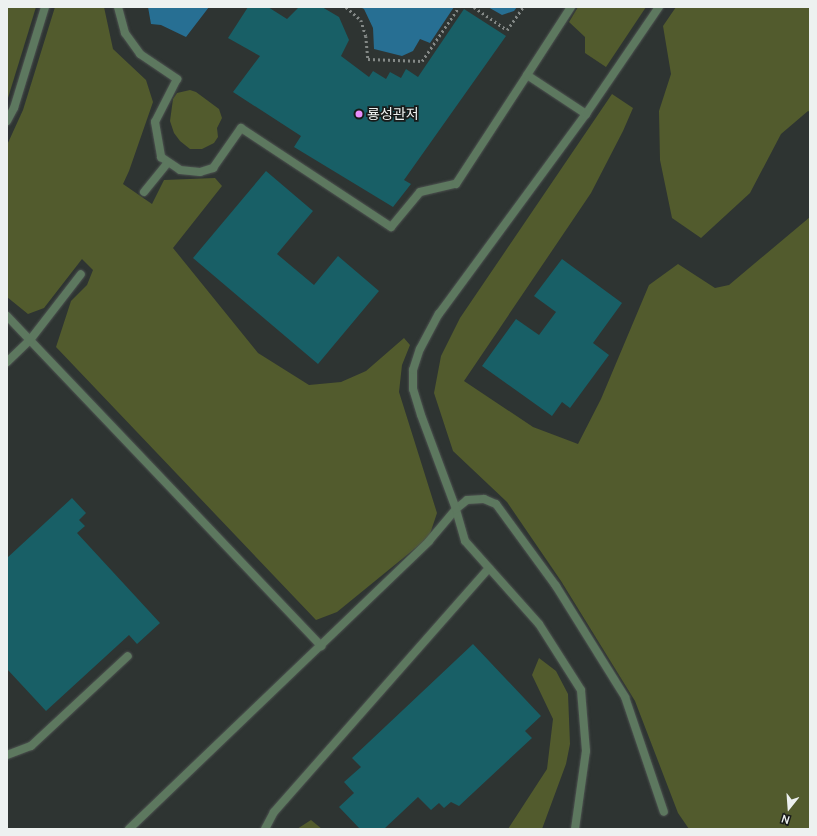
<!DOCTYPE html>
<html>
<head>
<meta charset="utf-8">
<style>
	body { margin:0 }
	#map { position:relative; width:817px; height:836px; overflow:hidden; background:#2e3432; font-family:Manrope,"Noto Sans KR",sans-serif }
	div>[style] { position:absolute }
	.green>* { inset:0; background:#525b2d }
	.water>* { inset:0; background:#276f93 }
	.building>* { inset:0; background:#185f66 }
	.path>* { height:2.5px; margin-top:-1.25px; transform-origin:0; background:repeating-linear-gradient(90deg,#848987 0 2px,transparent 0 5px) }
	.roads { filter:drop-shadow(0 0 1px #4d5250) drop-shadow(0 0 1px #4d5250) }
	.lane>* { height:8px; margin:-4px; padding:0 4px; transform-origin:4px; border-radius:4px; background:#5d785f }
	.dots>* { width:11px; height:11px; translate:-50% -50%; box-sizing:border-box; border:2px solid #181b1a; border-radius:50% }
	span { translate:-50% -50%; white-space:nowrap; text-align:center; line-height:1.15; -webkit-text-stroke:3.5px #181b1a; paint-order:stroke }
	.poi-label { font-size:14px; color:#edf1f0 }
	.left { translate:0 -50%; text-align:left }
	.frame { position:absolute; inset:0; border:8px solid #edf1f0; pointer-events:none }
	.north { position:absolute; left:769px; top:788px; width:40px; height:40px; -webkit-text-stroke:3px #181b1a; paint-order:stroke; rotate:197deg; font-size:11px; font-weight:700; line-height:16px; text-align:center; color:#edf1f0 }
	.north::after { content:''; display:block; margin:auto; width:14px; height:18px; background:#edf1f0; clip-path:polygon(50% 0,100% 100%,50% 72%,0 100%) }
</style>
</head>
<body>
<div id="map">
	<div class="green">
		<i style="clip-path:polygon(7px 7px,36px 7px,7px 101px)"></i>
		<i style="clip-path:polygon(55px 7px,104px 7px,113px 49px,146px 80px,153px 102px,129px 171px,123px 184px,152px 204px,164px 180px,215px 178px,222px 186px,173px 248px,258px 353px,309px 385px,341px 382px,366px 371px,404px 338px,410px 345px,402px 365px,399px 392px,437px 513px,429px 537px,337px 612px,316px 620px,56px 347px,71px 301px,87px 285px,93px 270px,82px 259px,44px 308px,28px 314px,7px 297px,7px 145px,23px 110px)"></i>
		<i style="clip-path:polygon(578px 7px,646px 7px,606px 67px,585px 53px,585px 37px,569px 22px)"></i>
		<i style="clip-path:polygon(676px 7px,810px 7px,810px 112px,808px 111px,781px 134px,750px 193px,701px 238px,672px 218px,660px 160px,659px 111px,671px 74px,663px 26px)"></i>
		<i style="clip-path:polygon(190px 90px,196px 92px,219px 109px,222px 118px,217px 128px,218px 137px,214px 143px,202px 149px,190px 149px,180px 141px,174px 133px,170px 121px,173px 99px,177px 93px)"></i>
		<i style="clip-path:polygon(612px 94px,633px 108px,623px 131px,591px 193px,464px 381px,533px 427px,578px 444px,601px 399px,649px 285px,678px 264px,715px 288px,729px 285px,810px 217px,810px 829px,689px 829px,678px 813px,635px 701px,561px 581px,507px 502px,453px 451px,434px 393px,441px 356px,460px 318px)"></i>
		<i style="clip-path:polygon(539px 658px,556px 671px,568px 694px,570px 744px,566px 764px,542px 829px,508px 829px,547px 769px,553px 719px,532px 675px)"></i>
		<i style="clip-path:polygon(311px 820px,322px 829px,297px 829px)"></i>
	</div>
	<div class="water">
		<i style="clip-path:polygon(148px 7px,209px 7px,186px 37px,161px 25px,151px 24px)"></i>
		<i style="clip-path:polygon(360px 7px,454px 7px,430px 43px,420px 39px,413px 51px,402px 56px,374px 49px,373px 28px,364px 9px)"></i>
		<i style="clip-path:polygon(488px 7px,517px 7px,514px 11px,502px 15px)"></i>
	</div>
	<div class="building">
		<i style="clip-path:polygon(248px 7px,268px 7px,287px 19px,298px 8px,322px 7px,339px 17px,349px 40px,341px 56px,369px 77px,373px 71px,386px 79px,390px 72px,401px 78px,406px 69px,418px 77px,464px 9px,506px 36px,404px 180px,411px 184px,393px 207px,294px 147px,301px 136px,233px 92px,260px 56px,228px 38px)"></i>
		<i style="clip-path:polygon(266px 171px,313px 211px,277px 254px,314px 285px,338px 256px,379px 291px,318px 364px,193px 258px)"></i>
		<i style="clip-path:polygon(562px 259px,622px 303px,593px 343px,609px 355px,570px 408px,562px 402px,552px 416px,482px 366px,516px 319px,539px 335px,556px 312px,534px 296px)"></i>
		<i style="clip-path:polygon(72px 498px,86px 513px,79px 520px,85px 526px,77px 533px,160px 623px,137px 644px,129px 635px,46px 711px,7px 669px,7px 558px)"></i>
		<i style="clip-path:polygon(473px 644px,541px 716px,525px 731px,532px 738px,459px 806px,451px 802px,444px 808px,439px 803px,431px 810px,418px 797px,384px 829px,360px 829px,339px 807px,354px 793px,344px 782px,361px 767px,352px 758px)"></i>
	</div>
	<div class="path">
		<i style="left:346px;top:7px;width:20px;rotate:41deg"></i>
		<i style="left:361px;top:20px;width:17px;rotate:73deg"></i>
		<i style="left:366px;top:36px;width:23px;rotate:85deg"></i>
		<i style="left:368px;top:59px;width:54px;rotate:2.1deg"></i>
		<i style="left:422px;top:61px;width:65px;rotate:-55.6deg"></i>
		<i style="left:474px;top:7px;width:40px;rotate:34.9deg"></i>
		<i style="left:507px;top:30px;width:28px;rotate:-55deg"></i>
	</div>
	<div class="roads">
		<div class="lane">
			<i style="left:118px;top:7px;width:27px;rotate:75deg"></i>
			<i style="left:125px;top:33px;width:26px;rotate:54deg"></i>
			<i style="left:140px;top:54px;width:45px;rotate:34deg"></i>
			<i style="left:177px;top:79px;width:48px;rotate:117.1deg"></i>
			<i style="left:155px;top:122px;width:36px;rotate:80deg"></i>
			<i style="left:161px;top:157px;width:23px;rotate:34deg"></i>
			<i style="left:180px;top:170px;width:20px;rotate:6deg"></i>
			<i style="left:200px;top:172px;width:14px;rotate:-17deg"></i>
			<i style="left:213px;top:168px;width:49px;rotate:-55deg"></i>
			<i style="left:241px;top:128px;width:180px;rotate:33.4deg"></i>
			<i style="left:391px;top:227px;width:45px;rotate:-50.4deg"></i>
			<i style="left:420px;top:192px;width:37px;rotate:-13deg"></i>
			<i style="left:456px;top:184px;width:130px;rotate:-56.9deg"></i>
			<i style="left:527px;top:75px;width:71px;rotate:33.5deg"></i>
			<i style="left:527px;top:75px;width:81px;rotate:-57.1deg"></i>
			<i style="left:7px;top:121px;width:15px;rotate:-62deg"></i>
			<i style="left:14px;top:108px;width:106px;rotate:-72.9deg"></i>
			<i style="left:144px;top:192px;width:38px;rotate:-51deg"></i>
			<i style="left:7px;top:316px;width:456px;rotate:46.4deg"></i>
			<i style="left:7px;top:362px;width:32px;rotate:-44deg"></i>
			<i style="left:30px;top:340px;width:83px;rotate:-52.3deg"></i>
			<i style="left:7px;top:755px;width:26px;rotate:-21deg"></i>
			<i style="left:31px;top:746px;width:132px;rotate:-42.9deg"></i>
			<i style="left:129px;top:829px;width:416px;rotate:-43.8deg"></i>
			<i style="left:429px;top:541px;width:42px;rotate:-49.8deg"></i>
			<i style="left:456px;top:509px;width:14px;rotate:-39deg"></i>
			<i style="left:467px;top:500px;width:17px;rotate:-3deg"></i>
			<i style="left:484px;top:499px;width:13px;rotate:23deg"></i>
			<i style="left:496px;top:504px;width:102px;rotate:53.8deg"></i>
			<i style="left:556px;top:586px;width:131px;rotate:58.1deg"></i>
			<i style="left:625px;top:697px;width:121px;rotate:71.3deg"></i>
			<i style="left:265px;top:829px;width:19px;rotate:-62deg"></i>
			<i style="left:274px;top:812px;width:325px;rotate:-48.6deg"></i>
			<i style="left:575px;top:829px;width:79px;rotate:-82deg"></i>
			<i style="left:586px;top:751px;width:61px;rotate:-94.7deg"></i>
			<i style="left:581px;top:690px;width:78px;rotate:-122.5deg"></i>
			<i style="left:539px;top:624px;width:111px;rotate:-131.7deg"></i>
			<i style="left:465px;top:541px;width:33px;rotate:-106deg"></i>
			<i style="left:456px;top:509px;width:100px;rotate:-110.4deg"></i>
			<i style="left:421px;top:415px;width:27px;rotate:-107deg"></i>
			<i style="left:413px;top:389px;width:19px;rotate:-90deg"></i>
			<i style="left:413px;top:370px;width:22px;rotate:-72deg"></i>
			<i style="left:420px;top:349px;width:40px;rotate:-62deg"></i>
			<i style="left:439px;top:314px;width:248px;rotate:-53.7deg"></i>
			<i style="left:586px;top:114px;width:130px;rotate:-55.7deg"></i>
		</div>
	</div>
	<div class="dots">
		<i style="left:359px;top:114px;background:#eb8dfc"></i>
	</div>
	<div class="poi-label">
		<span class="left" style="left:367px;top:114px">룡성관저</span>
	</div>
	<div class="frame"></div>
	<div class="north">N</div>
</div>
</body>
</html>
